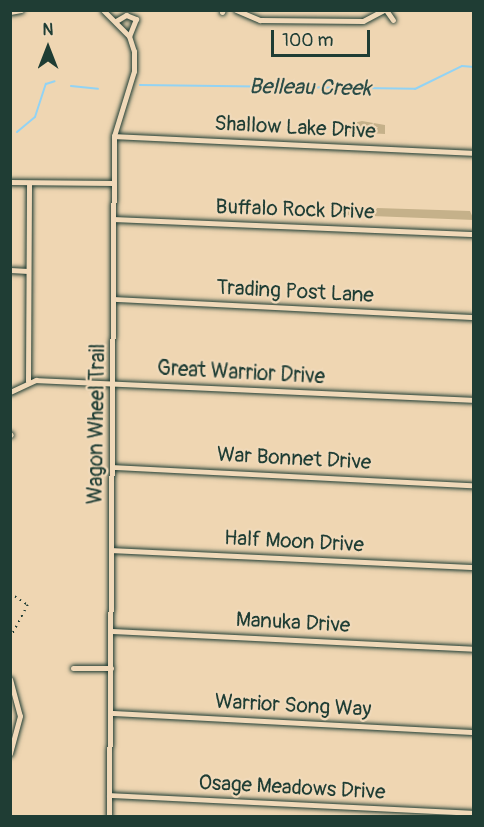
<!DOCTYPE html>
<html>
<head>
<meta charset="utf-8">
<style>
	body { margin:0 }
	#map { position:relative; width:484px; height:827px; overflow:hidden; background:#efd6b2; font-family:Pangolin,sans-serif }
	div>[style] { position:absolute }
	.stream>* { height:2px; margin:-1px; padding:0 1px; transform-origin:1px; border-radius:1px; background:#92d3f4 }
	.building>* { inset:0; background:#c5b18a }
	.path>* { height:1.5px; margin-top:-0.75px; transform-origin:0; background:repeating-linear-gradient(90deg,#1f3d34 0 1.5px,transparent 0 6px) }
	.roads { filter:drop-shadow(0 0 2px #1f3d34) drop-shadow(0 0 2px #1f3d34) }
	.minor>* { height:5px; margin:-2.5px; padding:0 2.5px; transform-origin:2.5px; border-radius:2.5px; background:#f0d9b9 }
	span { translate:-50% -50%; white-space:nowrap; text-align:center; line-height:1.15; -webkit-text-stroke:4.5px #f0d9b9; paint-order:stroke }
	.street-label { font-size:21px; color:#1f3d34 }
	.water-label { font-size:22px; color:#2a4c47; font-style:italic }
	.frame { position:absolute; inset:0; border:12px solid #1f3d34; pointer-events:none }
	.north { position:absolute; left:18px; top:18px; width:60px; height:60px; -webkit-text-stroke:4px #f0d9b9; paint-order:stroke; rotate:0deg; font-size:16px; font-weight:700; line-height:24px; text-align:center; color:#1f3d34 }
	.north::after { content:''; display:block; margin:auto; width:21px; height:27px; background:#1f3d34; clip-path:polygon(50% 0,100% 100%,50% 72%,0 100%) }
	.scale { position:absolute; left:271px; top:30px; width:99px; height:27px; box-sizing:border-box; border:3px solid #1f3d34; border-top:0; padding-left:8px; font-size:18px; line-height:21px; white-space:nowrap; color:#1f3d34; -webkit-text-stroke:4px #f0d9b9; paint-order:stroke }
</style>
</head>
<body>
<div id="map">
	<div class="stream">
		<i style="left:140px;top:85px;width:275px;rotate:0.8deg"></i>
		<i style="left:415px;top:89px;width:52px;rotate:-26.1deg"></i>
		<i style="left:462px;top:66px;width:12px;rotate:5deg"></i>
		<i style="left:71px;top:86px;width:27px;rotate:6deg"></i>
		<i style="left:17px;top:132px;width:23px;rotate:-40deg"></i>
		<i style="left:35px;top:117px;width:35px;rotate:-72deg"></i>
		<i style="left:46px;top:84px;width:9px;rotate:-18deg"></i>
	</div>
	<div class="building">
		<i style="clip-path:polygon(362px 121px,385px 125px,385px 134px,348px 132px,349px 124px)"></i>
		<i style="clip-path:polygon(346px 207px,470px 211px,474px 220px,346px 215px)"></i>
	</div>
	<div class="path">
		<i style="left:10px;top:593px;width:22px;rotate:34deg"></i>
		<i style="left:28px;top:605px;width:38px;rotate:118deg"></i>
	</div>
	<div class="roads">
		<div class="minor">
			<i style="left:103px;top:10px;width:37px;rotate:45deg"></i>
			<i style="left:129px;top:36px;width:16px;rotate:72deg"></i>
			<i style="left:134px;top:51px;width:20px;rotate:90deg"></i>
			<i style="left:134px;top:71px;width:68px;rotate:107.1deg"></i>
			<i style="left:114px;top:136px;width:680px;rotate:90.42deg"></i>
			<i style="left:236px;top:10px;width:26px;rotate:23deg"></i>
			<i style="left:260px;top:20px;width:103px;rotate:0.6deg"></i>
			<i style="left:363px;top:21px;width:24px;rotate:-28deg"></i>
			<i style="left:386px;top:10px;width:12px;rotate:55deg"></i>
			<i style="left:10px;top:12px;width:11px;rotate:-10deg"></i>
			<i style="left:222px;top:12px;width:2px;rotate:-63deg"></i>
			<i style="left:116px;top:21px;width:12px;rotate:-31deg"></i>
			<i style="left:126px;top:15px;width:11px;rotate:22deg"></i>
			<i style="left:136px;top:19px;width:18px;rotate:112deg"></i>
			<i style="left:114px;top:136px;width:360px;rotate:2.7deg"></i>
			<i style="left:10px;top:182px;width:104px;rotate:0.6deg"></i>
			<i style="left:115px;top:219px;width:359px;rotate:2.4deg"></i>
			<i style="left:10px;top:270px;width:18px;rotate:3deg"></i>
			<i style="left:115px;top:299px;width:359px;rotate:2.9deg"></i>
			<i style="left:28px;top:381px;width:198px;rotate:-89.7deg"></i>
			<i style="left:10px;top:392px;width:29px;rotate:-25deg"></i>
			<i style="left:36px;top:380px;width:438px;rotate:2.6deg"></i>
			<i style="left:10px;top:434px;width:1px;rotate:45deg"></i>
			<i style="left:113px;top:467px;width:361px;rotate:2.9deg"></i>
			<i style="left:112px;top:550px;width:362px;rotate:2.7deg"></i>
			<i style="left:112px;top:631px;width:362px;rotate:2.8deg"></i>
			<i style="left:73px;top:668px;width:38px"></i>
			<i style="left:10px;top:679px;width:38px;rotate:75deg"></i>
			<i style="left:20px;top:716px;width:39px;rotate:105deg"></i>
			<i style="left:111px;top:713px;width:363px;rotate:3deg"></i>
			<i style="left:109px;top:795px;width:365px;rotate:2.8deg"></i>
		</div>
	</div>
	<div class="street-label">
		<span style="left:295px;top:128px;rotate:3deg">Shallow Lake Drive</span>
		<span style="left:295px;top:210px;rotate:2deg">Buffalo Rock Drive</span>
		<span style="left:295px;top:292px;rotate:3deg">Trading Post Lane</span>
		<span style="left:241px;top:373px;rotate:3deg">Great Warrior Drive</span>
		<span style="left:97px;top:424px;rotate:-89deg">Wagon Wheel Trail</span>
		<span style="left:294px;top:459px;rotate:3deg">War Bonnet Drive</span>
		<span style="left:294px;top:542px;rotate:3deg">Half Moon Drive</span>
		<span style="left:293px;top:623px;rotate:3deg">Manuka Drive</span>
		<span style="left:293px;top:706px;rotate:3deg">Warrior Song Way</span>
		<span style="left:292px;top:788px;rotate:3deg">Osage Meadows Drive</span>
	</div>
	<div class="water-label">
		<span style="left:310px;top:88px;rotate:1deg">Belleau Creek</span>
	</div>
	<div class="frame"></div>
	<div class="north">N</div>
	<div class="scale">100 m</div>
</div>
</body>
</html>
